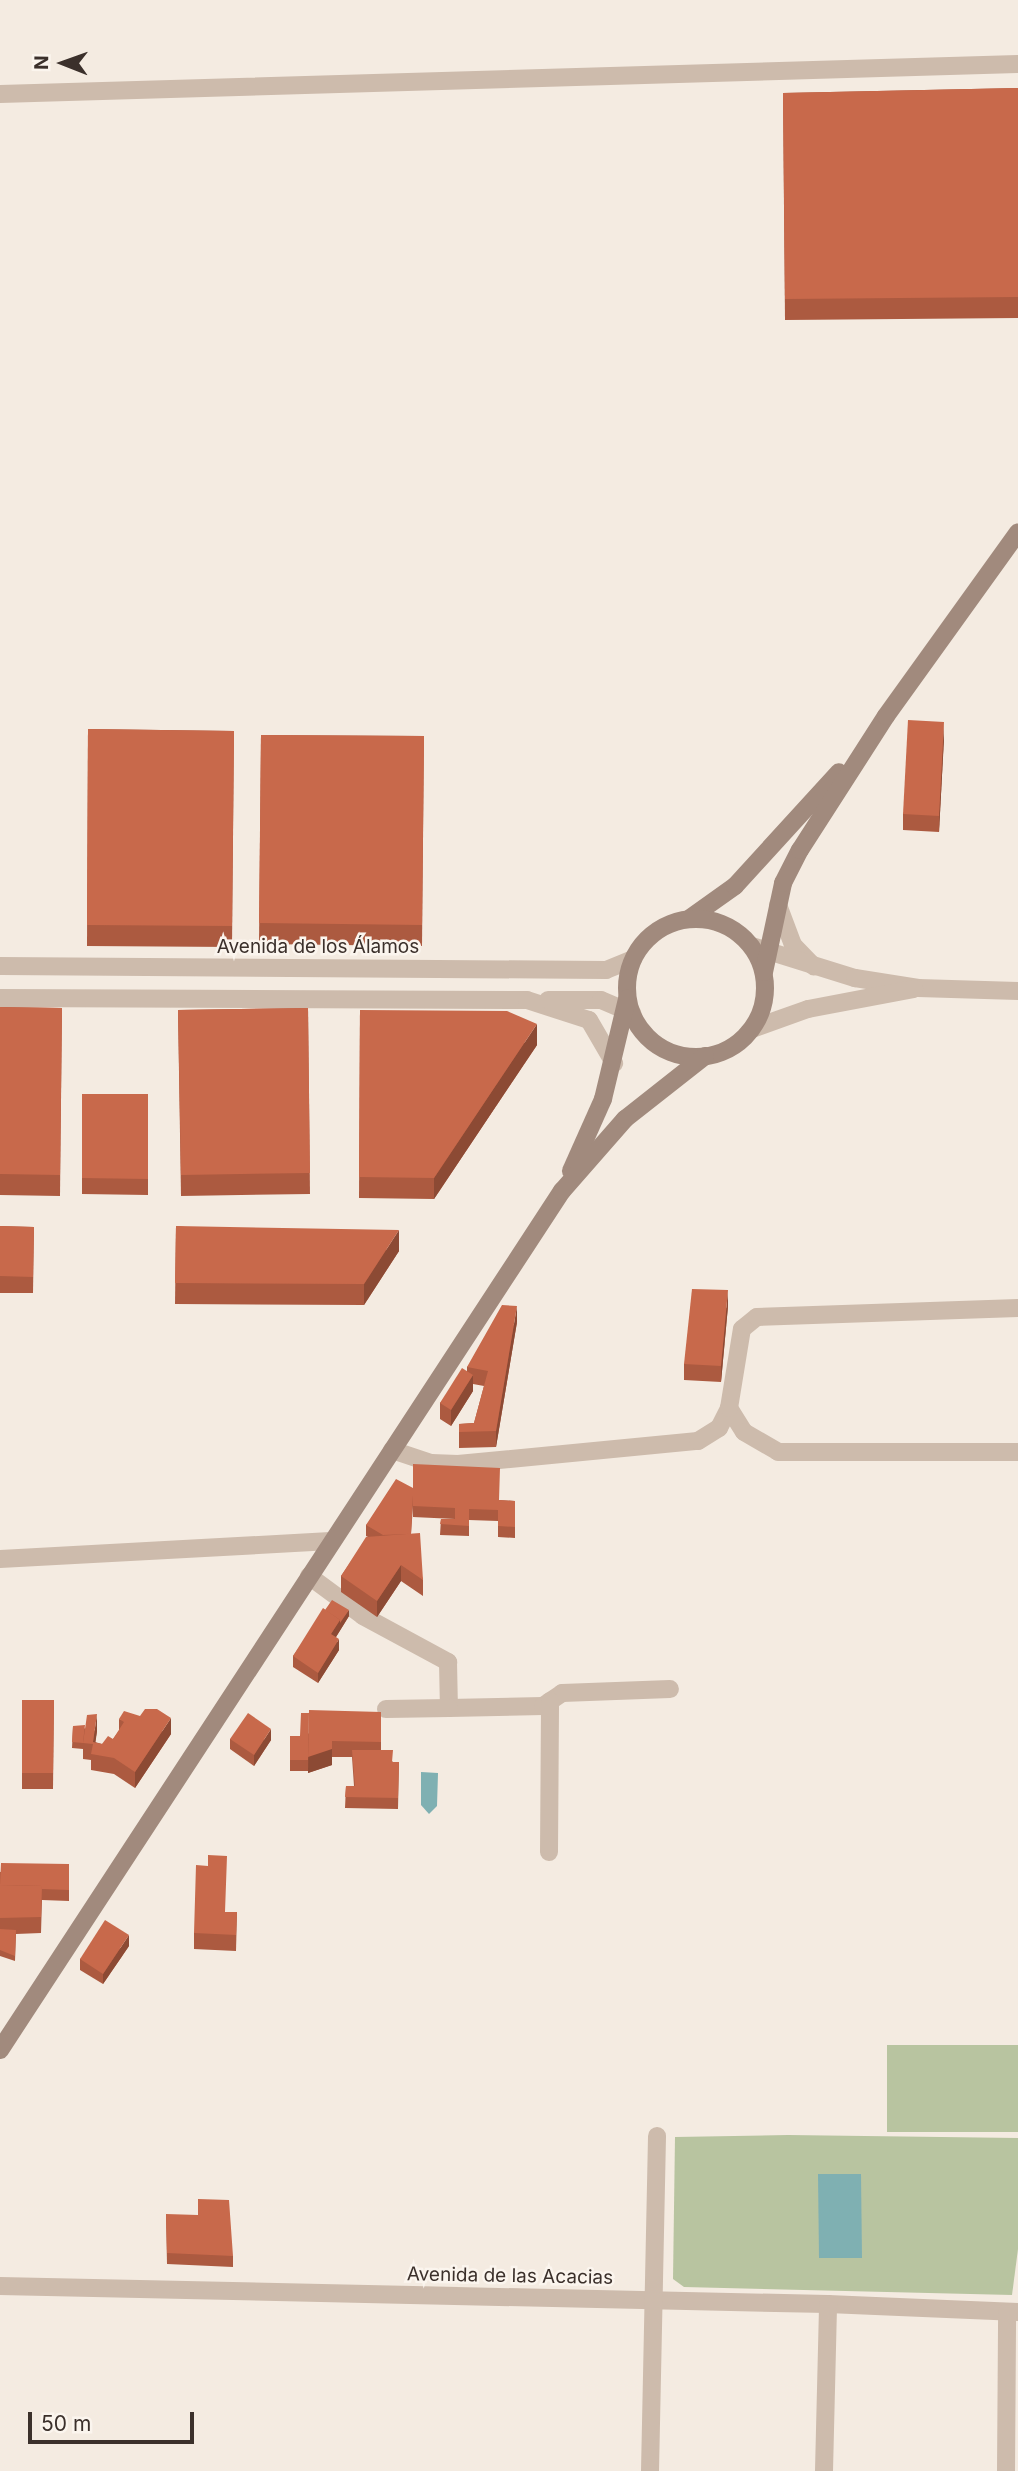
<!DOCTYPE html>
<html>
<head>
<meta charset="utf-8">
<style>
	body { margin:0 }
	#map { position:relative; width:1018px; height:2471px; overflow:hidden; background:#f4ebe1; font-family:Inter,sans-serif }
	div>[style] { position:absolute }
	.green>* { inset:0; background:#b8c4a0 }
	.water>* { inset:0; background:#7fb0b2 }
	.minor>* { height:18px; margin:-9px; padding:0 9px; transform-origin:9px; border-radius:9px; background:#cdbbac }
	.tertiary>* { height:18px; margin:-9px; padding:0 9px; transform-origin:9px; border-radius:9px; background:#cdbbac }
	.secondary>* { height:18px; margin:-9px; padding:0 9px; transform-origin:9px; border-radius:9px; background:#a18a7d }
	.secondary>.ring { margin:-9px; padding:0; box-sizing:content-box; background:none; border:18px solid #a18a7d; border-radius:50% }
	.wall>* { inset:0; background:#ac5a40 }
	.shaded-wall>* { inset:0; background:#8c4a34 }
	.building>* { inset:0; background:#c8694b }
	span { translate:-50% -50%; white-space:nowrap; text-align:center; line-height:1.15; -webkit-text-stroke:5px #fbf5ee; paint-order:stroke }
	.street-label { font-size:19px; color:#3b302b }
	.north { position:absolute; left:28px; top:28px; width:70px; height:70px; -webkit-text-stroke:5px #fbf5ee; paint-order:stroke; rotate:271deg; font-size:19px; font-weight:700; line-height:28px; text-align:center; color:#3b302b }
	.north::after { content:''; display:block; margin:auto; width:24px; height:32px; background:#3b302b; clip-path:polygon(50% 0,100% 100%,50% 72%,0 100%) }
	.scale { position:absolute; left:28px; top:2412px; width:166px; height:32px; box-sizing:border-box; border:4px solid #3b302b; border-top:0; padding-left:9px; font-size:21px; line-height:24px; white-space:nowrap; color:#3b302b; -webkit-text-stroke:5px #fbf5ee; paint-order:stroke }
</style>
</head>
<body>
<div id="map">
	<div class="green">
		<i style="clip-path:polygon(887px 2045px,1018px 2045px,1018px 2132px,887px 2132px)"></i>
		<i style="clip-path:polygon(788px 2135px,1018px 2138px,1018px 2249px,1012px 2295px,684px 2287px,673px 2279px,675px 2137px)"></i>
	</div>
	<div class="water">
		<i style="clip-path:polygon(421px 1772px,438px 1773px,437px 1806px,429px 1814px,421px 1805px)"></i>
		<i style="clip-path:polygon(818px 2174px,861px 2174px,862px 2258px,819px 2258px)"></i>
	</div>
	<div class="minor">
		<i style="left:0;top:94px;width:1018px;rotate:-1.69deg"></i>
		<i style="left:778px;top:905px;width:43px;rotate:69.4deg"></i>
		<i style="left:793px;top:945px;width:30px;rotate:46deg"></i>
		<i style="left:752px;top:946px;width:108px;rotate:17.3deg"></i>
		<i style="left:855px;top:978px;width:64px;rotate:9deg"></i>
		<i style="left:918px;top:988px;width:100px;rotate:1.7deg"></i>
		<i style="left:752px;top:1029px;width:59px;rotate:-19.7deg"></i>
		<i style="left:808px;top:1009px;width:108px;rotate:-10.7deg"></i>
		<i style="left:729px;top:1408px;width:28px;rotate:58deg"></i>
		<i style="left:744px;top:1432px;width:39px;rotate:30deg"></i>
		<i style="left:778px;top:1452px;width:240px"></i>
		<i style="left:392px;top:1450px;width:41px;rotate:18.4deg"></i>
		<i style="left:431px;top:1463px;width:27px;rotate:2deg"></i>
		<i style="left:458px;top:1464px;width:241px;rotate:-5.5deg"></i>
		<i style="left:698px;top:1441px;width:25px;rotate:-32deg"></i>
		<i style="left:719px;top:1428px;width:22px;rotate:-63deg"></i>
		<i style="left:729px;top:1408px;width:80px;rotate:-80.7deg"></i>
		<i style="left:742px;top:1329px;width:19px;rotate:-39deg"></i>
		<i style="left:757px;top:1317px;width:261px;rotate:-2deg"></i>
		<i style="left:0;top:1559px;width:331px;rotate:-3.1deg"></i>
		<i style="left:309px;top:1576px;width:67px;rotate:36.5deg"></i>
		<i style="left:363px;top:1616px;width:97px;rotate:28.4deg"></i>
		<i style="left:448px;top:1662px;width:46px;rotate:88.8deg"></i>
		<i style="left:449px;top:1708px;width:94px;rotate:-1.2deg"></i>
		<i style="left:543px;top:1706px;width:23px;rotate:-34deg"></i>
		<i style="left:562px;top:1693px;width:108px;rotate:-2.1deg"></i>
		<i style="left:386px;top:1709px;width:63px;rotate:-0.9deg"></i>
		<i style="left:549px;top:1852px;width:151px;rotate:-89.6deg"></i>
		<i style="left:0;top:2286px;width:828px;rotate:1.25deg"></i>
		<i style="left:828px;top:2304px;width:190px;rotate:2.4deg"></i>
		<i style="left:650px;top:2471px;width:335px;rotate:-88.8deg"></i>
		<i style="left:824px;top:2471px;width:167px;rotate:-88.6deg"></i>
		<i style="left:1006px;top:2471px;width:159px;rotate:-89.6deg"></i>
	</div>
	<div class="tertiary">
		<i style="left:0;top:966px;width:606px;rotate:0.38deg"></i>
		<i style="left:606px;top:970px;width:29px;rotate:-22deg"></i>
		<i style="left:0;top:998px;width:527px;rotate:0.22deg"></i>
		<i style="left:527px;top:1000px;width:65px;rotate:17.9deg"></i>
		<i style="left:589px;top:1020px;width:50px;rotate:59.8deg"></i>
		<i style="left:548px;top:1000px;width:53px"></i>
		<i style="left:601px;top:1000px;width:34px;rotate:23deg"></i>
	</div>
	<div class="secondary">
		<i style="left:690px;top:918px;width:55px;rotate:-35.4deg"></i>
		<i style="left:735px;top:886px;width:154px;rotate:-47.6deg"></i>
		<i class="ring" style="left:627px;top:919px;width:120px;height:120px"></i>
		<i style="left:764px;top:972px;width:91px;rotate:-77.9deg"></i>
		<i style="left:783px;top:883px;width:37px;rotate:-63deg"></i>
		<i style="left:800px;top:850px;width:159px;rotate:-57.3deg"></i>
		<i style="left:886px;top:716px;width:226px;rotate:-54.3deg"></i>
		<i style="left:571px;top:1171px;width:79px;rotate:-66deg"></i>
		<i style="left:603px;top:1099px;width:103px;rotate:-76.5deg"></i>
		<i style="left:0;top:2050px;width:1027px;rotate:-56.81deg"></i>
		<i style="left:562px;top:1191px;width:96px;rotate:-48.8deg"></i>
		<i style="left:625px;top:1119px;width:102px;rotate:-38.2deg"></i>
	</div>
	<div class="wall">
		<i style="clip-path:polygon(1018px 88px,1018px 318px,785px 320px,783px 93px)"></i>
		<i style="clip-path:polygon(88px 729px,234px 731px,232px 947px,87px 946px)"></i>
		<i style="clip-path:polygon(261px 735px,424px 736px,422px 946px,259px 944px)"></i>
		<i style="clip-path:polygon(944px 738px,939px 832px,903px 830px,903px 814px)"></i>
		<i style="clip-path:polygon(0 1007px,62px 1008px,60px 1196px,0 1195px)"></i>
		<i style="clip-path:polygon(308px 1008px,310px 1194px,181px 1196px,178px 1010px)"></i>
		<i style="clip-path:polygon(360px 1010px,537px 1045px,434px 1199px,359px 1198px)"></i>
		<i style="clip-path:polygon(82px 1094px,148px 1094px,148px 1195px,82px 1194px)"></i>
		<i style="clip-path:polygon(0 1226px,34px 1227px,33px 1293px,0 1293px)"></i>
		<i style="clip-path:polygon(176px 1226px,399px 1251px,364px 1305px,175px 1304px)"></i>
		<i style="clip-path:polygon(728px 1306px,721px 1382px,684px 1380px,684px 1364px)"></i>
		<i style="clip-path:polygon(517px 1322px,496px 1447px,459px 1448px,459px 1424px,474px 1423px,484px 1386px,473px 1384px,473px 1391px,451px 1426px,440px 1419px,440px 1403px,467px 1371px,467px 1367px)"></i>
		<i style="clip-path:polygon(413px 1488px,499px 1500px,515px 1501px,515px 1538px,498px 1537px,498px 1521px,469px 1520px,469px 1536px,440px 1535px,441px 1519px,455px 1519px,413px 1517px,413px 1506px,411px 1534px,423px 1580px,423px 1596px,401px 1581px,377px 1617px,341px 1592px,341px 1576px,368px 1537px,366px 1536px,366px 1525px)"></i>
		<i style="clip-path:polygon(325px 1610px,349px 1616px,336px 1637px,339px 1650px,318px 1683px,293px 1667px,293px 1656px)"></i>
		<i style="clip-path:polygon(22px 1700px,54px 1700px,53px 1789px,22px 1789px)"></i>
		<i style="clip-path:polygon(381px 1712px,381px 1750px,393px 1762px,399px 1762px,398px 1809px,345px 1808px,346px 1786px,354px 1786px,352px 1757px,332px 1757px,332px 1765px,308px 1773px,308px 1771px,290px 1771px,290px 1736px,300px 1736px)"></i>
		<i style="clip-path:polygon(119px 1719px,171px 1734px,135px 1788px,114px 1774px,91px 1770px,91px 1760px,83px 1759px,83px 1749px,72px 1748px,73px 1726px,97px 1731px,95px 1742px,102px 1744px,113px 1739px,119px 1731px)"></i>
		<i style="clip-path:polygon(230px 1739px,271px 1740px,254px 1766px,230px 1749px)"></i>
		<i style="clip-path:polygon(69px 1864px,69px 1901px,42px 1900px,41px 1933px,16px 1934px,15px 1961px,0 1956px,0 1872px)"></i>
		<i style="clip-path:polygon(226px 1912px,237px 1912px,236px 1951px,194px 1949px,194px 1933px)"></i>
		<i style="clip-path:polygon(129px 1946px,103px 1984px,80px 1970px,80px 1959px)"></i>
		<i style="clip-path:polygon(166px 2214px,233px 2256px,233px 2267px,167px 2264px)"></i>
	</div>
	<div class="shaded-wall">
		<i style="clip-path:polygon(944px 722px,944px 738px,939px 832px,939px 816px)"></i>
		<i style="clip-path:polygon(537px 1024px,537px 1045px,434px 1199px,434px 1178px)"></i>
		<i style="clip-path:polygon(399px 1230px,399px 1251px,364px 1305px,364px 1284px)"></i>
		<i style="clip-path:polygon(728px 1290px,728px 1306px,721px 1382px,721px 1366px)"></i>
		<i style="clip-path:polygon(517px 1306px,517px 1322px,496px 1447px,496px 1431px)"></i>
		<i style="clip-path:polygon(473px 1375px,473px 1391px,451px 1426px,451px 1410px)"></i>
		<i style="clip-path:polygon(401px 1565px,401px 1581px,377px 1617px,377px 1601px)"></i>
		<i style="clip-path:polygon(349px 1610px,349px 1616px,331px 1645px,331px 1634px,340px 1620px)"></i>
		<i style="clip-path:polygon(339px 1639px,339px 1650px,318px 1683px,318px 1673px)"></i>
		<i style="clip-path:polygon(309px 1713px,332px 1749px,332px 1765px,308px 1773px)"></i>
		<i style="clip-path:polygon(97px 1714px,97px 1731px,94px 1754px,93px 1742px)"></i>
		<i style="clip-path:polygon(171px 1718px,171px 1734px,135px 1788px,135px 1772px)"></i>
		<i style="clip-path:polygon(271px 1729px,271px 1740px,254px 1766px,254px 1755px)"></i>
		<i style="clip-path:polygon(129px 1935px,129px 1946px,103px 1984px,103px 1974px)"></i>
	</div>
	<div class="building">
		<i style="clip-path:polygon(1018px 88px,1018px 297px,785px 299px,783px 93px)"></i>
		<i style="clip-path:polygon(908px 720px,944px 722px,939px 816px,903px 814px)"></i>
		<i style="clip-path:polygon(88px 729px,234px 731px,232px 926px,87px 925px)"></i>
		<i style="clip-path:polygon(261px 735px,424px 736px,422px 925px,259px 923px)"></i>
		<i style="clip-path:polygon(0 1007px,62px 1008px,60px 1175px,0 1174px)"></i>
		<i style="clip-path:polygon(308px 1008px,310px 1173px,181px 1175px,178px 1010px)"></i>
		<i style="clip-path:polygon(360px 1010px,507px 1011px,537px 1024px,434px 1178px,359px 1177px)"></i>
		<i style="clip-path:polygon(82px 1094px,148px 1094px,148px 1179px,82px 1178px)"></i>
		<i style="clip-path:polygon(0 1226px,34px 1227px,33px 1277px,0 1276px)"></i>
		<i style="clip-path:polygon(176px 1226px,399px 1230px,364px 1284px,175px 1283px)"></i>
		<i style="clip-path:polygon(692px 1289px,728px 1290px,721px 1366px,684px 1364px)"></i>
		<i style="clip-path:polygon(502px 1305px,517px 1306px,496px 1431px,459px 1432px,459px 1424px,474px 1423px,488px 1371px,467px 1367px)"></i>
		<i style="clip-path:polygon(462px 1368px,473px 1375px,451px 1410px,440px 1403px)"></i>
		<i style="clip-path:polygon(413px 1464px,500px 1468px,499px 1500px,515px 1501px,515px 1527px,498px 1526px,498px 1510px,469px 1509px,469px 1526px,440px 1524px,441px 1519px,455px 1519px,455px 1508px,413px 1506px,413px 1495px,411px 1534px,383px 1535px,366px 1525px,396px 1479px,413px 1488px)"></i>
		<i style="clip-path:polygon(420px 1533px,423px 1580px,401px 1565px,377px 1601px,341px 1576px,366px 1537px)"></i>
		<i style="clip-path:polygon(332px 1600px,349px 1610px,340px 1623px,340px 1620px,325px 1610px)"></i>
		<i style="clip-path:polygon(323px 1608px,340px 1620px,331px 1634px,339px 1639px,318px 1673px,293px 1656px)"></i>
		<i style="clip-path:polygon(22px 1700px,54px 1700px,53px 1773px,22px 1773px)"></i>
		<i style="clip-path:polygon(145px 1709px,157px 1709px,171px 1718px,135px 1772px,114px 1758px,91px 1754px,93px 1744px,83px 1743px,87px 1715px,97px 1714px,93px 1742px,102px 1744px,108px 1736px,113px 1739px,124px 1722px,119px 1719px,124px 1711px,140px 1716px)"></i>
		<i style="clip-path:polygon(309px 1710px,381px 1712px,381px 1742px,332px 1741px,332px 1749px,308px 1757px)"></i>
		<i style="clip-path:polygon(248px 1713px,271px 1729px,254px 1755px,230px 1739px)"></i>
		<i style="clip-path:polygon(301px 1713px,309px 1713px,308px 1760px,290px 1760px,290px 1736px,300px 1736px)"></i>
		<i style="clip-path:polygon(85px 1725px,83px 1743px,72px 1742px,73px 1726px)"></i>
		<i style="clip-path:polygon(352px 1750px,393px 1750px,392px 1762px,399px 1762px,398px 1798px,345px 1797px,346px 1786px,355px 1786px)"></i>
		<i style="clip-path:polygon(208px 1855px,227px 1856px,225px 1912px,237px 1912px,236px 1935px,194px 1933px,196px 1865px,208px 1866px)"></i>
		<i style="clip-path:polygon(1px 1863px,69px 1864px,69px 1890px,42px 1889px,42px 1886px,0 1885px)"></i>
		<i style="clip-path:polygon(0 1885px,42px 1886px,41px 1917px,0 1918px)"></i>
		<i style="clip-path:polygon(105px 1920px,129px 1935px,103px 1974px,80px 1959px)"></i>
		<i style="clip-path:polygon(0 1929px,16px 1930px,15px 1956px,0 1950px)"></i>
		<i style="clip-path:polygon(198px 2199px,229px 2200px,233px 2256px,167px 2253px,166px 2214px,198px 2215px)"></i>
	</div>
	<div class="street-label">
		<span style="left:318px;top:947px">Avenida de los Álamos</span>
		<span style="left:510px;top:2276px;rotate:1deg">Avenida de las Acacias</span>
	</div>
	<div class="north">N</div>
	<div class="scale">50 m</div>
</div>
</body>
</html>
